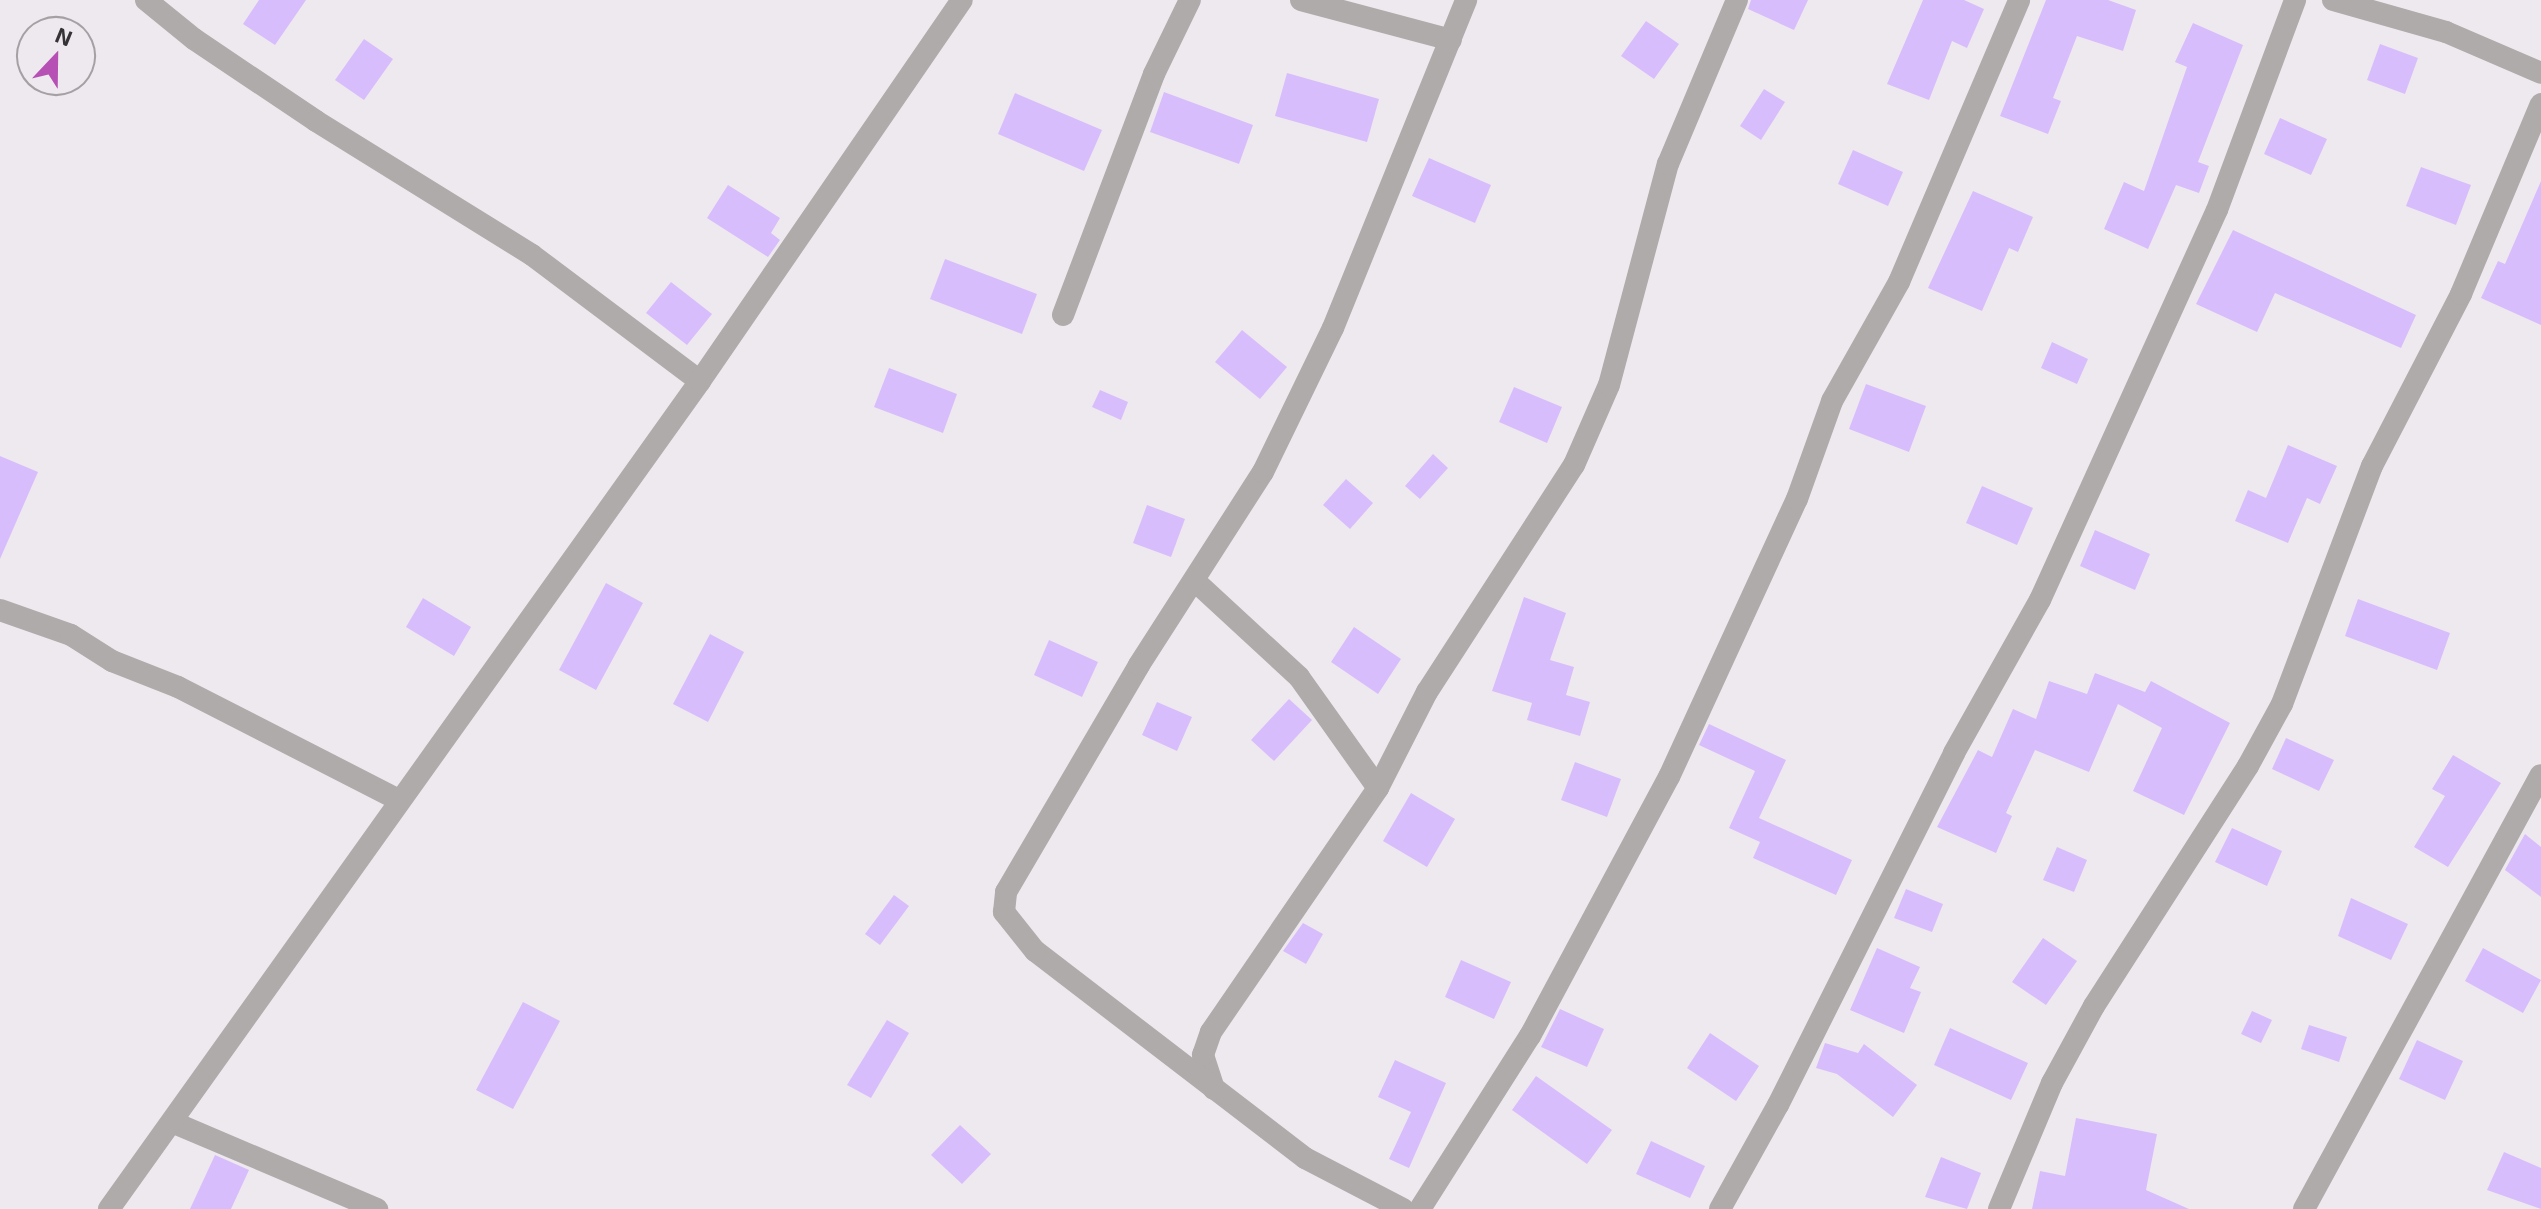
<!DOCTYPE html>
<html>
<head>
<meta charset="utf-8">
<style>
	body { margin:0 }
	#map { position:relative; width:2541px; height:1209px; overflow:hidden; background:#eee9ee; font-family:"Exo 2",sans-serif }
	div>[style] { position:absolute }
	.building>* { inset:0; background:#d8bdfc }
	.minor>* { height:22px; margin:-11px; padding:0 11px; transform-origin:11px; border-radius:11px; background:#aeabaa }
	span { translate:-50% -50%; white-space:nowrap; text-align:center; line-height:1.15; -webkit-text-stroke:6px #eee9ee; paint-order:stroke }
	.north { position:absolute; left:16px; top:16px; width:80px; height:80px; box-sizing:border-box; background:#eee9ee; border:2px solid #a4a0a4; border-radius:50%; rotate:22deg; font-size:22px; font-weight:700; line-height:32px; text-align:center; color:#353335 }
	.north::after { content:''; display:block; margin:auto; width:28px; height:36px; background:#b650b4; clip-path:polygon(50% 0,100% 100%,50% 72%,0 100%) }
</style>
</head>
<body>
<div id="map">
	<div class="building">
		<i style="clip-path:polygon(259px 0,306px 0,275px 45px,243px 24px)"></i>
		<i style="clip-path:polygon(1751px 0,1808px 0,1794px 30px,1748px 9px)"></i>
		<i style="clip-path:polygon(1923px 0,1964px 0,1984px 9px,1967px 48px,1952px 41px,1929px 100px,1887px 84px)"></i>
		<i style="clip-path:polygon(2046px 0,2108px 0,2136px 10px,2123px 51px,2077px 36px,2053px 98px,2061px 101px,2048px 134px,2000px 116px)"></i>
		<i style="clip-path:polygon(1646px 21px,1679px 44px,1654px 79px,1621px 56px)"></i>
		<i style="clip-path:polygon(2193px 23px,2243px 45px,2198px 162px,2209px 166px,2199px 193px,2176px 185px,2148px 249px,2104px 229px,2124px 182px,2144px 191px,2187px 67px,2175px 62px)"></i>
		<i style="clip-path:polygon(364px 39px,393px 59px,364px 100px,335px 80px)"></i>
		<i style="clip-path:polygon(2380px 44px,2418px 58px,2405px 94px,2367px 80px)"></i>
		<i style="clip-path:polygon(1287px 73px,1379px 99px,1367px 142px,1275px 116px)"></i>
		<i style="clip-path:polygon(1764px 89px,1785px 102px,1761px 140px,1740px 126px)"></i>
		<i style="clip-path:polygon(1164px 92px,1253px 125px,1239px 164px,1150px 132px)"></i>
		<i style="clip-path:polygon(1015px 93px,1102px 130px,1084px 171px,998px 134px)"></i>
		<i style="clip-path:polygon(2280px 118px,2327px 139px,2311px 175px,2264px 154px)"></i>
		<i style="clip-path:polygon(1853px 150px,1903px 172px,1888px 206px,1838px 184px)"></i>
		<i style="clip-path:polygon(1429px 158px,1491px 185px,1475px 223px,1412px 196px)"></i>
		<i style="clip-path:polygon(2421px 167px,2471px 185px,2456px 225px,2406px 206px)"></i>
		<i style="clip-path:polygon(2541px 181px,2541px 325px,2481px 298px,2498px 261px,2505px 264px)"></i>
		<i style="clip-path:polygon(728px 185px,780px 218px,771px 233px,780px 240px,768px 257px,707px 218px)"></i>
		<i style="clip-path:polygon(1973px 191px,2033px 217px,2018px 252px,2009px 248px,1982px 311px,1928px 288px)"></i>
		<i style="clip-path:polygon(2233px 230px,2416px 315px,2401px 348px,2275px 293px,2257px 332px,2196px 304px)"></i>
		<i style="clip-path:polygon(945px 259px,1037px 294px,1022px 334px,930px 299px)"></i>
		<i style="clip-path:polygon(671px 282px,712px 314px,687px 345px,646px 313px)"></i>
		<i style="clip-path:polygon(1242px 330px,1287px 367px,1260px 399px,1215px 362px)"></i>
		<i style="clip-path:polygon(2052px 342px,2088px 359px,2077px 384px,2041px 368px)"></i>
		<i style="clip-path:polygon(889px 368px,957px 394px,943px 433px,874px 407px)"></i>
		<i style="clip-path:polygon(1866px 384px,1926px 406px,1909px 452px,1849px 429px)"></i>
		<i style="clip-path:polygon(1514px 387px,1562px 407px,1547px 443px,1499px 422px)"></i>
		<i style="clip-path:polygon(1100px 390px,1128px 402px,1121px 420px,1092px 407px)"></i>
		<i style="clip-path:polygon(2288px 445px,2337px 466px,2320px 504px,2307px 498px,2288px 543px,2235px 521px,2248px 490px,2266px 498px)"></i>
		<i style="clip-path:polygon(1433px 454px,1448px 468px,1420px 499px,1405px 486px)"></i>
		<i style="clip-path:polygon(0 456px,38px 472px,0 559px)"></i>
		<i style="clip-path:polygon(1346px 479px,1373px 503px,1350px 529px,1323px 505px)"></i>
		<i style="clip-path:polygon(1982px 486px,2033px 508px,2017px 545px,1966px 523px)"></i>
		<i style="clip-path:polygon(1147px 505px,1185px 519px,1171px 557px,1133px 543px)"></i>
		<i style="clip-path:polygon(2095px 530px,2150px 554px,2135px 590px,2080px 566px)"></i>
		<i style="clip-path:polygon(606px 583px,643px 603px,596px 690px,559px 670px)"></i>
		<i style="clip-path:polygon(1524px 597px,1566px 613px,1550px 660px,1574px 667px,1566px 695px,1590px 702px,1580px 736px,1527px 720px,1532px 703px,1492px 691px)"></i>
		<i style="clip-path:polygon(423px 598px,471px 627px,454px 656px,406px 627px)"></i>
		<i style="clip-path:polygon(2358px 599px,2450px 633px,2437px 670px,2345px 636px)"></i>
		<i style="clip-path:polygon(1354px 627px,1401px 659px,1378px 694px,1331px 662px)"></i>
		<i style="clip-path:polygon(710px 634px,744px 652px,708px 722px,673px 704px)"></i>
		<i style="clip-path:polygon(1049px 640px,1098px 662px,1082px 697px,1034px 675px)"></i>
		<i style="clip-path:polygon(2095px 673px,2145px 692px,2151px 681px,2230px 723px,2184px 815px,2133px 791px,2162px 728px,2118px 704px,2089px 772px,2035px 750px,2006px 813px,2012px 816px,1996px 853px,1937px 827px,1978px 750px,1992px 757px,2013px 709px,2036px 719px,2049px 681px,2087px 694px)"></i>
		<i style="clip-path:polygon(1289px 699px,1312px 720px,1274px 761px,1251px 740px)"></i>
		<i style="clip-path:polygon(1157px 702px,1192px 717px,1177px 751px,1142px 735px)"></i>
		<i style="clip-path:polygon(1709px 724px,1786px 760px,1759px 818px,1852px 860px,1836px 895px,1753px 858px,1760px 842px,1729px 828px,1755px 771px,1699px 745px)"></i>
		<i style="clip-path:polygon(2286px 738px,2334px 760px,2319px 791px,2272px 769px)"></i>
		<i style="clip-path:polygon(2453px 755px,2501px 783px,2448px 867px,2414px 847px,2445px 796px,2432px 789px)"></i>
		<i style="clip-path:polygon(1575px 762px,1621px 779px,1607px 817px,1561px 800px)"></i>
		<i style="clip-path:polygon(1411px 793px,1455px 819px,1427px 867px,1383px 841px)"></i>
		<i style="clip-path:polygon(2232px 828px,2282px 851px,2267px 886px,2215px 862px)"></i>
		<i style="clip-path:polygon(2525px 834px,2541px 847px,2541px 897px,2505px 870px)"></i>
		<i style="clip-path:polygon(2057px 847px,2087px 860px,2074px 892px,2043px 880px)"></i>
		<i style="clip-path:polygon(1906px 889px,1943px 904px,1932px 932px,1894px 918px)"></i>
		<i style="clip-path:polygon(894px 895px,909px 906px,880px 945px,865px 934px)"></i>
		<i style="clip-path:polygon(2351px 898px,2408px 924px,2391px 960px,2338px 936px)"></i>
		<i style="clip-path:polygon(1303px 923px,1323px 934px,1306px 964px,1283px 951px)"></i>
		<i style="clip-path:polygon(2043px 938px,2077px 961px,2046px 1005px,2012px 982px)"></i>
		<i style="clip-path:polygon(1877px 948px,1920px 967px,1910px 988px,1921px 992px,1904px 1033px,1850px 1010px)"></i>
		<i style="clip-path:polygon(2483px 948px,2541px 980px,2523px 1013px,2465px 981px)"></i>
		<i style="clip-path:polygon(1461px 960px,1511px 982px,1494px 1019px,1445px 997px)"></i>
		<i style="clip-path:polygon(523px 1002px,560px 1021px,513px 1109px,476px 1090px)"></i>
		<i style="clip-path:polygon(1560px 1009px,1604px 1029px,1587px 1067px,1541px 1047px)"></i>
		<i style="clip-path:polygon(2252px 1011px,2272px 1020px,2261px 1043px,2241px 1034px)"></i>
		<i style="clip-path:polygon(887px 1020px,909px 1033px,871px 1098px,847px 1085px)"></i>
		<i style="clip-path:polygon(2309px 1025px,2347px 1037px,2339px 1062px,2301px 1049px)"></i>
		<i style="clip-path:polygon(1950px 1028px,2028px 1063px,2011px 1100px,1934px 1065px)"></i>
		<i style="clip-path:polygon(1710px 1033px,1759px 1066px,1736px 1101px,1687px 1068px)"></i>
		<i style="clip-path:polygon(2417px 1040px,2463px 1061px,2445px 1100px,2399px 1079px)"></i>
		<i style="clip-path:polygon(1825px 1043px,1858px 1053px,1864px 1044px,1917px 1085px,1893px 1117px,1837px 1074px,1816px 1068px)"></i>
		<i style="clip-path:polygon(1395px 1060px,1446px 1083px,1409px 1168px,1389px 1159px,1411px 1112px,1378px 1097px)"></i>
		<i style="clip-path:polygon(1536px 1076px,1612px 1130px,1587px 1164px,1512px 1110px)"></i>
		<i style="clip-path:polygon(2076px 1118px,2157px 1134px,2146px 1190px,2189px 1209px,2032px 1209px,2040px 1171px,2065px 1176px)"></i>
		<i style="clip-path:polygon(960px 1125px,991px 1154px,962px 1184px,931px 1155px)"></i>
		<i style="clip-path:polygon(1651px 1141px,1705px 1166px,1690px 1198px,1636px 1174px)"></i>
		<i style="clip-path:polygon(2504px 1152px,2541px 1168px,2541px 1209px,2487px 1190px)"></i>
		<i style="clip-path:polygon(215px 1155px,249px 1170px,231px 1209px,190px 1209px)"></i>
		<i style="clip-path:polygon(1941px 1157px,1981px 1173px,1967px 1209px,1925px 1197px)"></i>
	</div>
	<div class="minor">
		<i style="left:146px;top:0;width:62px;rotate:39.1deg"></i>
		<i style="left:194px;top:39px;width:147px;rotate:33.9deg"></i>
		<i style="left:316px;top:121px;width:254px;rotate:31.8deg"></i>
		<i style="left:532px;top:255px;width:210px;rotate:36.9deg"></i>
		<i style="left:1301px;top:0;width:155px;rotate:14.9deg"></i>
		<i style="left:2333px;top:0;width:117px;rotate:15.8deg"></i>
		<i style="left:2446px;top:32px;width:103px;rotate:23.3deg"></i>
		<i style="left:1063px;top:315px;width:258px;rotate:-69.3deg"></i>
		<i style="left:1154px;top:74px;width:82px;rotate:-64.1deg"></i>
		<i style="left:1196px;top:582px;width:140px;rotate:42.7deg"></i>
		<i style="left:1299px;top:677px;width:136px;rotate:54.6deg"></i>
		<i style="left:0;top:610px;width:75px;rotate:19.4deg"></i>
		<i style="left:71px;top:635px;width:49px;rotate:32.4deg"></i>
		<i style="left:112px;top:661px;width:71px;rotate:21.5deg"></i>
		<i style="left:178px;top:687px;width:248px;rotate:27.1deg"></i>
		<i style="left:1214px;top:1089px;width:36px;rotate:-108deg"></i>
		<i style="left:1203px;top:1055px;width:24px;rotate:-71deg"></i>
		<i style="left:1211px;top:1032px;width:296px;rotate:-55.6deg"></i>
		<i style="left:1378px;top:788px;width:108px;rotate:-63deg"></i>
		<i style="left:1427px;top:692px;width:270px;rotate:-57.1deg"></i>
		<i style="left:1574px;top:465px;width:87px;rotate:-66.4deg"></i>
		<i style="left:1609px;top:385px;width:229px;rotate:-75.1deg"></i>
		<i style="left:1668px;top:164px;width:178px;rotate:-67.2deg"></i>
		<i style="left:172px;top:1122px;width:223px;rotate:23deg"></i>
		<i style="left:109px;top:1209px;width:1017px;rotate:-54.48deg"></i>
		<i style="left:700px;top:381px;width:462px;rotate:-55.5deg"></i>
		<i style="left:1403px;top:1209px;width:110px;rotate:-152.5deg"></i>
		<i style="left:1305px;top:1158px;width:340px;rotate:-142.5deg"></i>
		<i style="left:1035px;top:951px;width:50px;rotate:-128.5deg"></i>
		<i style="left:1004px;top:912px;width:20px;rotate:-84deg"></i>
		<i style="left:1006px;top:892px;width:263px;rotate:-59.6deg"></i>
		<i style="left:1139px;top:665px;width:229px;rotate:-57.3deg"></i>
		<i style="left:1263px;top:472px;width:160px;rotate:-64.1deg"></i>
		<i style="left:1333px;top:328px;width:354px;rotate:-67.9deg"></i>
		<i style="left:1420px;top:1209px;width:205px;rotate:-57.6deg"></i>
		<i style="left:1530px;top:1036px;width:294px;rotate:-61.8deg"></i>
		<i style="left:1669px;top:777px;width:306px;rotate:-65.3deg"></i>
		<i style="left:1797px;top:499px;width:104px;rotate:-70.3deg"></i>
		<i style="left:1832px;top:401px;width:137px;rotate:-60.6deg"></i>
		<i style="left:1899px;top:282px;width:306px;rotate:-66.9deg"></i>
		<i style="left:1720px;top:1209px;width:119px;rotate:-60.9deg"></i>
		<i style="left:1778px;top:1105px;width:394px;rotate:-63.4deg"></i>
		<i style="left:1954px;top:753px;width:176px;rotate:-60.7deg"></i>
		<i style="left:2040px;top:600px;width:428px;rotate:-65.6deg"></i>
		<i style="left:2217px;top:210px;width:224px;rotate:-69.6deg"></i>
		<i style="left:1999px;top:1209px;width:137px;rotate:-67.2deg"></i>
		<i style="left:2052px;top:1083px;width:88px;rotate:-61.4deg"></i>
		<i style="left:2094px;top:1006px;width:285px;rotate:-57.3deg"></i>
		<i style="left:2248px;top:766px;width:71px;rotate:-61.3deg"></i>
		<i style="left:2282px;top:704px;width:254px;rotate:-69.3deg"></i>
		<i style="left:2372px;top:466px;width:194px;rotate:-62.6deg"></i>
		<i style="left:2461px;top:294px;width:206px;rotate:-67.2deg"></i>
		<i style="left:2304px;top:1209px;width:494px;rotate:-61.4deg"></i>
	</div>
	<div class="north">N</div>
</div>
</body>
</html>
